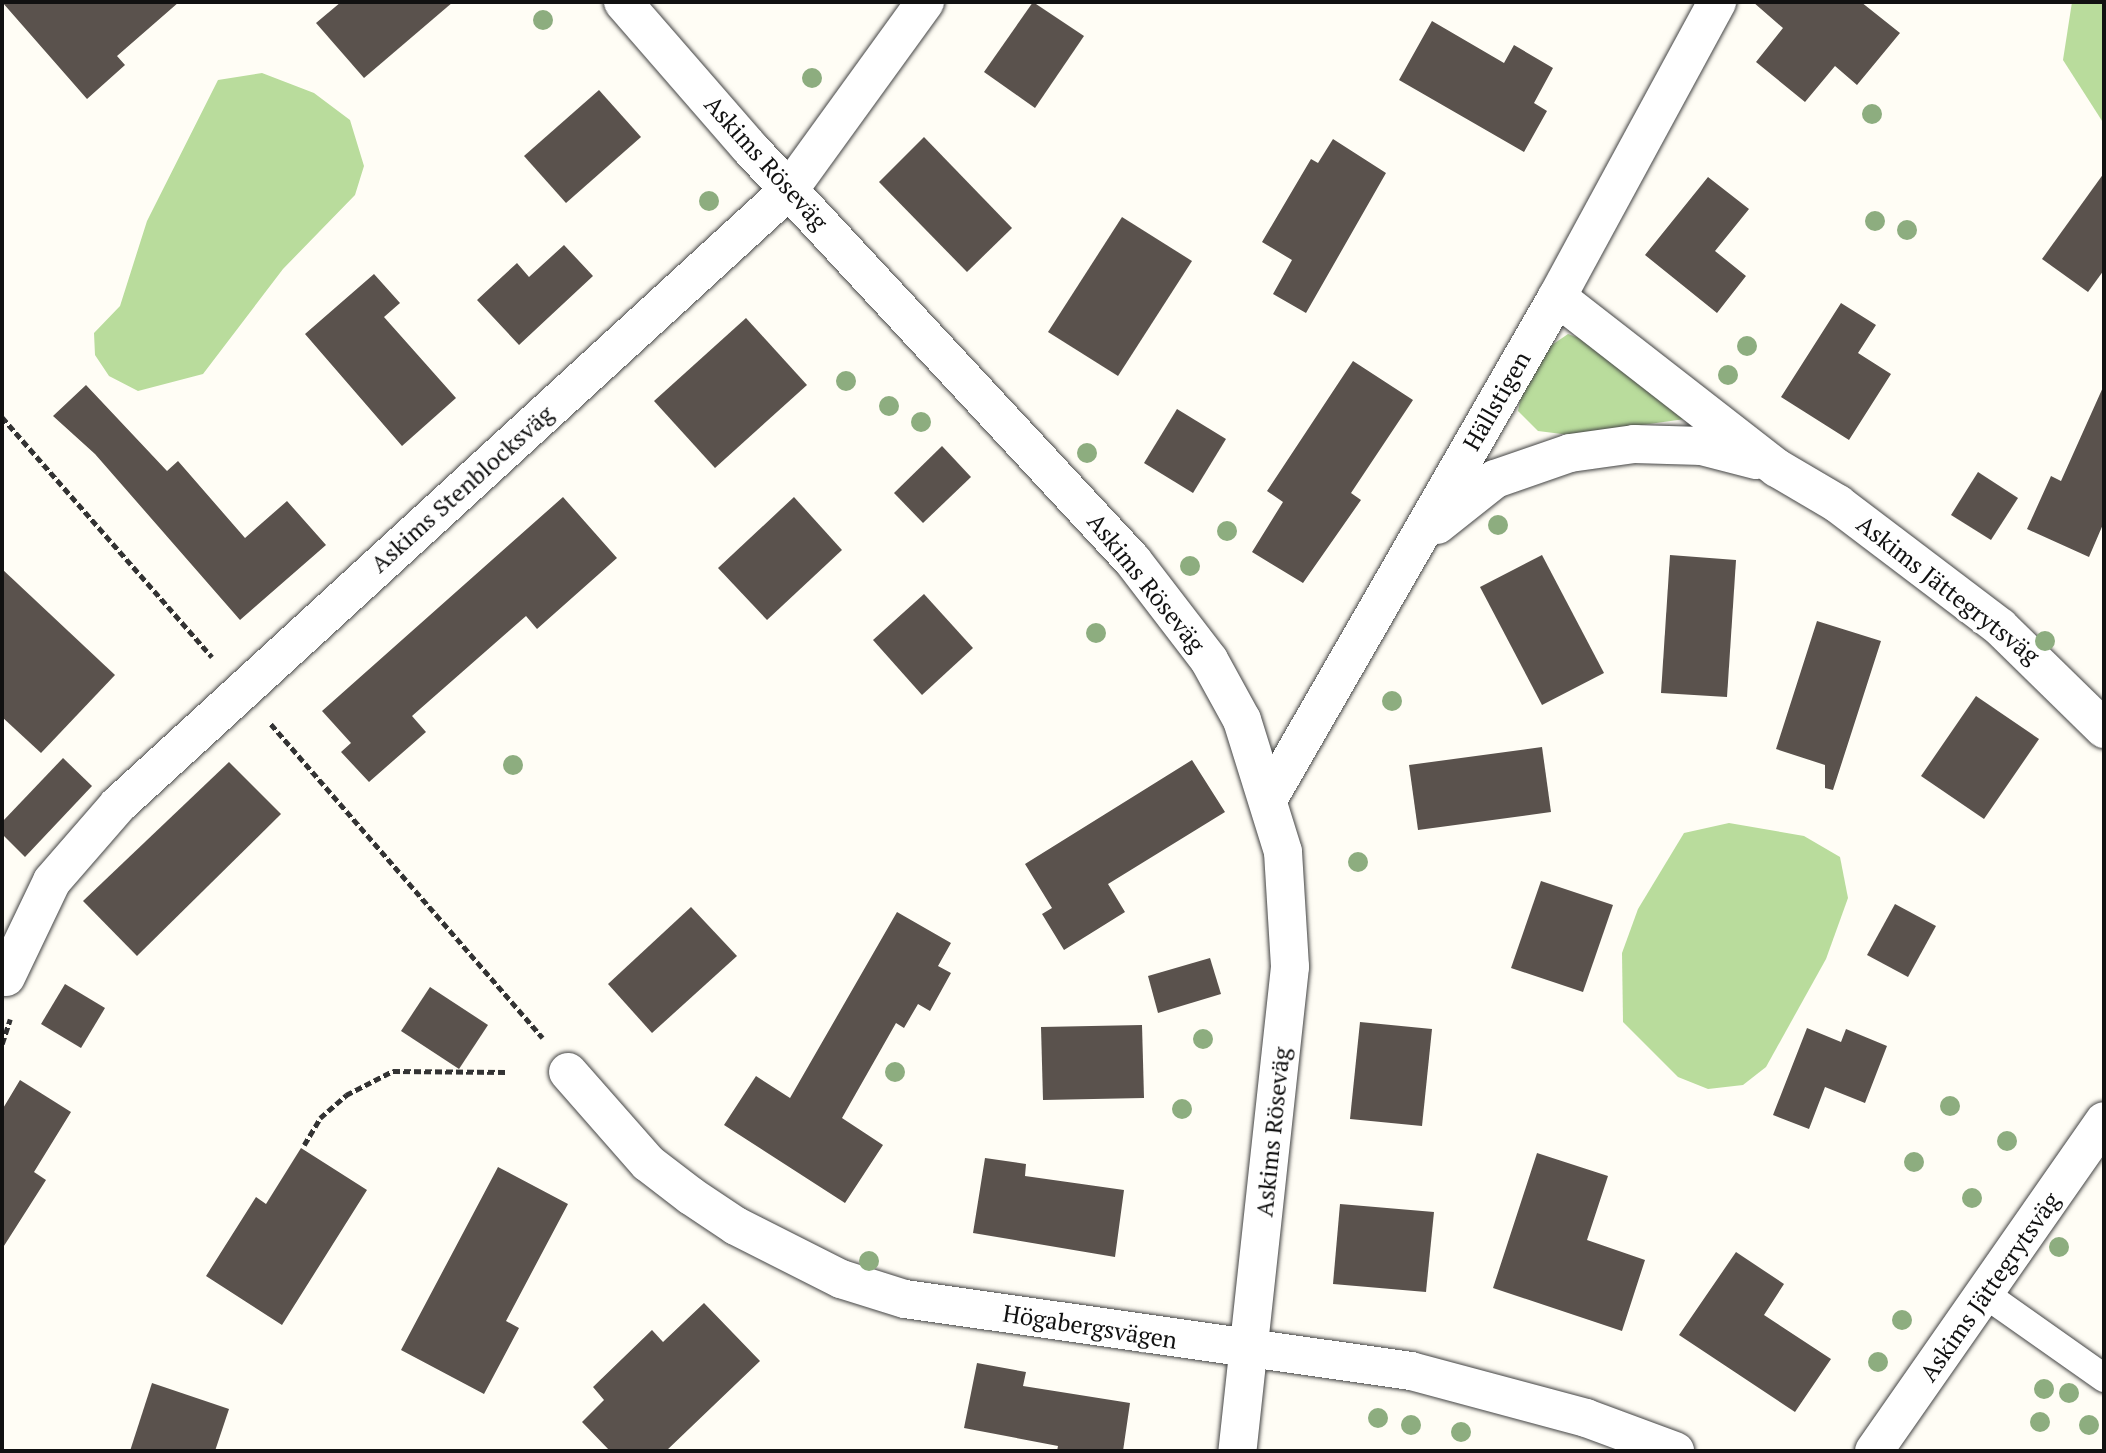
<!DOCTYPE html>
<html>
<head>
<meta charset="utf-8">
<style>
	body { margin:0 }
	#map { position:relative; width:2106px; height:1453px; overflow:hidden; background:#fffdf5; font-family:"PT Serif",serif }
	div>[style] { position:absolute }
	.forest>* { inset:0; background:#b9dc9c }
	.building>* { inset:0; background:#5a524d }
	.path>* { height:4.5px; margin-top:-2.25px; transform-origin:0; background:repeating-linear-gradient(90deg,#333 0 7px,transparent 0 10.5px) }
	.roads { filter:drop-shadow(0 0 2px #444) drop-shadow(0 0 2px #444) }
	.lane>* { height:28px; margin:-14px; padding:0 14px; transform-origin:14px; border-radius:14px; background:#fff }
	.street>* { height:38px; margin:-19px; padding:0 19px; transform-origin:19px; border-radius:19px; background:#fff }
	.trees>* { width:20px; height:20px; margin:-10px; border-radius:50%; background:#8dad7f }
	span { translate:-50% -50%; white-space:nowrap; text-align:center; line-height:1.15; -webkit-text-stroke:7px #fff; paint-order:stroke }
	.street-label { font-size:24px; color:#111 }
	.frame { position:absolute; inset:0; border:4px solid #111; pointer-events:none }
</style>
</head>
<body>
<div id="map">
	<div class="forest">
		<i style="clip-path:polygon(2072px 2px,2104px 2px,2104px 124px,2063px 60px)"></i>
		<i style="clip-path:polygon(262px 73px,314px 93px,350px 120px,364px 166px,355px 195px,283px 269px,203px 374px,138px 391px,109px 376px,95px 355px,94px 333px,120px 306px,147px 221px,218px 80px)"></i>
		<i style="clip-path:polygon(1568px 334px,1595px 344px,1685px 419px,1570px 435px,1538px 431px,1518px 411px,1523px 387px,1546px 349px)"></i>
		<i style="clip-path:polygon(1729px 823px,1804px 836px,1840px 857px,1848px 898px,1826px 959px,1766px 1067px,1743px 1085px,1708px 1089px,1678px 1077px,1623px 1022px,1622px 953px,1638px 909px,1684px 833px)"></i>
	</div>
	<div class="building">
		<i style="clip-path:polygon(2px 2px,179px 2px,117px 56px,125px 65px,87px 99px)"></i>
		<i style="clip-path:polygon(341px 2px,453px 2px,364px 78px,316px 23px)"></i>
		<i style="clip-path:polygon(1033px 2px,1084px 36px,1035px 108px,984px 72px)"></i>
		<i style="clip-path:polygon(1753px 2px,1861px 2px,1900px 33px,1857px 85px,1835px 66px,1805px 102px,1756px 62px,1783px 28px)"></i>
		<i style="clip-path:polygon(1432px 21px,1504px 63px,1514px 45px,1553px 68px,1534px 103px,1547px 111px,1524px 152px,1399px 80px)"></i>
		<i style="clip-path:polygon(599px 90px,641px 137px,566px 203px,524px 156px)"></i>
		<i style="clip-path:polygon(924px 137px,1012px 228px,967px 272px,879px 182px)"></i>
		<i style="clip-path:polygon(1333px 139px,1386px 173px,1306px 313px,1273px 294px,1292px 260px,1262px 242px,1311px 159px,1318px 163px)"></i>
		<i style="clip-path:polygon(2104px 173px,2104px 270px,2088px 292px,2042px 259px)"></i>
		<i style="clip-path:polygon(1708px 177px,1749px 209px,1715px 251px,1746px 276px,1717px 313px,1645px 255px)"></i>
		<i style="clip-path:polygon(1122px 217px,1192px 261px,1118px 376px,1048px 332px)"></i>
		<i style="clip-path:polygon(564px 245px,593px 276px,519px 345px,477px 300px,517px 263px,529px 277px)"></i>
		<i style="clip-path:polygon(374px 274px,400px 303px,384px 317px,456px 398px,402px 446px,305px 334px)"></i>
		<i style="clip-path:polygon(1841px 303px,1876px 325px,1858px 353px,1891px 374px,1849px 440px,1781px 397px)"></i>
		<i style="clip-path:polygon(746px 318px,807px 385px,715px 468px,654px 401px)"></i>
		<i style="clip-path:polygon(1353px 361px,1413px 400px,1351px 493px,1361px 500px,1303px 583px,1252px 552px,1283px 502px,1267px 491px)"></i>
		<i style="clip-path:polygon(86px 385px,167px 471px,178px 461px,245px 538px,287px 501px,326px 545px,240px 620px,95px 454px,53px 416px)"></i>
		<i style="clip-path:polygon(2104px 385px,2104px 522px,2089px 557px,2027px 529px,2051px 476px,2061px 481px)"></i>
		<i style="clip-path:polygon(1177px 409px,1226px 439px,1193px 493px,1144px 463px)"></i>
		<i style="clip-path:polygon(942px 446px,971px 477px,923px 523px,894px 493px)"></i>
		<i style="clip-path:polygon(1978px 472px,2018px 498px,1991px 540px,1951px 515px)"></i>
		<i style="clip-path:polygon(563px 497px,617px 558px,537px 629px,526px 616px,412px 716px,426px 732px,369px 782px,341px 752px,351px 743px,322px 711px)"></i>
		<i style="clip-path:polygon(794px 497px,842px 550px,767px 620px,718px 568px)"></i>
		<i style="clip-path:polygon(1542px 555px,1604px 673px,1542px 705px,1480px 587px)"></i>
		<i style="clip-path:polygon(1670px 555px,1736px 560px,1727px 697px,1661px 693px)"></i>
		<i style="clip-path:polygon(2px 569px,115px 675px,41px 753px,2px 717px)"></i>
		<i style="clip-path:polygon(924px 594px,973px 648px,922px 695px,873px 640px)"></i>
		<i style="clip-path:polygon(1817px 621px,1881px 641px,1833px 790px,1825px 788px,1825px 765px,1776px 749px)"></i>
		<i style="clip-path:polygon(1976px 696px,2039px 739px,1984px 819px,1921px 776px)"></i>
		<i style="clip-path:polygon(1542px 747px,1551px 812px,1418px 830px,1409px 765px)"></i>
		<i style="clip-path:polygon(63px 758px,92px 786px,25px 857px,2px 834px,2px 822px)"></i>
		<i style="clip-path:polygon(1192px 760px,1225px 812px,1108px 884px,1125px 912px,1064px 950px,1042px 914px,1052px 908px,1025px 864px)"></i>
		<i style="clip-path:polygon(229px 762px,281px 814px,137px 956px,83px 901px)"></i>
		<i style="clip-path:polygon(1541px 881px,1613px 905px,1583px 992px,1511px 968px)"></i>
		<i style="clip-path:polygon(1895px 904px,1936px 926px,1908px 977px,1867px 955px)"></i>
		<i style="clip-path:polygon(691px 907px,737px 956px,652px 1033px,608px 984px)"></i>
		<i style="clip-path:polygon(897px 912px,951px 943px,938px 966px,951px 973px,930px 1011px,918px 1004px,904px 1028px,896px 1023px,842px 1118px,883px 1145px,845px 1203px,724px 1125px,756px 1076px,790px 1098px)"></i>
		<i style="clip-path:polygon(1210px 958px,1221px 994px,1158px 1013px,1148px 976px)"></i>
		<i style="clip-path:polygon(65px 984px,105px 1008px,81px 1048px,41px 1024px)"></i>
		<i style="clip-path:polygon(430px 987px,488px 1025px,459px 1069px,401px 1031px)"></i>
		<i style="clip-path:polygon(1360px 1022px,1432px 1029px,1422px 1126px,1350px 1119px)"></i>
		<i style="clip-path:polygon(1142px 1025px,1144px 1098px,1043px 1100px,1041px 1027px)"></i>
		<i style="clip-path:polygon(1807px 1028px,1841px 1042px,1846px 1029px,1887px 1046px,1865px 1103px,1825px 1087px,1809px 1129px,1773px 1115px)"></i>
		<i style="clip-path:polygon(20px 1080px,71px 1112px,34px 1172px,46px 1180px,2px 1249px,2px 1110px)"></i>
		<i style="clip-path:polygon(301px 1148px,367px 1190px,282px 1325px,206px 1276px,256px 1197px,266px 1204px)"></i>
		<i style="clip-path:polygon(1537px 1153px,1608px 1176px,1587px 1240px,1645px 1260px,1622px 1331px,1493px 1288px)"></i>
		<i style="clip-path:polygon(985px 1158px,1026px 1164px,1025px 1176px,1124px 1190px,1115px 1257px,973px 1233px)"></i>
		<i style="clip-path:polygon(498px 1167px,568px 1204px,506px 1321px,519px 1328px,484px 1394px,401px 1350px)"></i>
		<i style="clip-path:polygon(1340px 1204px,1434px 1212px,1426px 1292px,1333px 1284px)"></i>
		<i style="clip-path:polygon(1736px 1252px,1784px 1284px,1764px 1315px,1831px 1359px,1795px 1412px,1679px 1335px)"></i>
		<i style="clip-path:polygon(704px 1303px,760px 1361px,666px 1451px,610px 1451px,582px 1422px,604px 1400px,593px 1387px,652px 1330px,663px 1342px)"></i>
		<i style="clip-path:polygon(977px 1363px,1026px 1372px,1023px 1386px,1130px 1403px,1123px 1451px,1057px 1451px,1058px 1446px,964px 1428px)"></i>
		<i style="clip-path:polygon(152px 1383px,229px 1409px,215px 1451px,130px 1451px)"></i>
	</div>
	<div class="path">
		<i style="left:2px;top:417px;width:319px;rotate:48.8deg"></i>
		<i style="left:271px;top:724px;width:415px;rotate:49.1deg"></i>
		<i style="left:2px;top:1044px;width:26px;rotate:-72deg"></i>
		<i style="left:304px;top:1145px;width:31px;rotate:-59deg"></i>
		<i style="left:320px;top:1118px;width:35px;rotate:-41deg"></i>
		<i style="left:346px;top:1095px;width:53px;rotate:-27.1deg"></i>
		<i style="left:393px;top:1071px;width:113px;rotate:0.5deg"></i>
	</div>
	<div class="roads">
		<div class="lane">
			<i style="left:1985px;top:1294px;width:146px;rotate:35.2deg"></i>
		</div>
		<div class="street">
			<i style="left:623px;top:2px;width:192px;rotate:49deg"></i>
			<i style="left:749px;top:147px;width:565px;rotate:47.15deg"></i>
			<i style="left:1133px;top:561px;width:125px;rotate:52.5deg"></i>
			<i style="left:1209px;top:660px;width:68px;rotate:61.2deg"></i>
			<i style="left:1242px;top:720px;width:138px;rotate:72.7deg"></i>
			<i style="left:1283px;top:852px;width:115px;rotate:86.5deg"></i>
			<i style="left:1290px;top:967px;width:487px;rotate:96.2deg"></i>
			<i style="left:1557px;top:297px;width:279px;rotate:37.9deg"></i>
			<i style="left:1777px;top:468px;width:71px;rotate:30.5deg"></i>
			<i style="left:1838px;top:504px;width:203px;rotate:37.2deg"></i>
			<i style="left:2000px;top:627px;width:146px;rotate:44.4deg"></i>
			<i style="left:1437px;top:525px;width:74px;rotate:-38.4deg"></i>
			<i style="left:1495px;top:479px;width:79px;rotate:-19.1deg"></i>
			<i style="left:1570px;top:453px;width:65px;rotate:-8deg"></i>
			<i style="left:1634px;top:444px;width:68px;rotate:1.7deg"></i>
			<i style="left:1702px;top:446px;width:56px;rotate:14.5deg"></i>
			<i style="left:1270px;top:796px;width:576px;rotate:-60.09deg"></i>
			<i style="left:1557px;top:297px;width:336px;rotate:-61.5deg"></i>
			<i style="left:6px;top:977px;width:106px;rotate:-64.4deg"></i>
			<i style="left:52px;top:881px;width:101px;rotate:-49deg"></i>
			<i style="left:118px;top:805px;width:910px;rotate:-42.51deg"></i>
			<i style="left:789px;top:190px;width:232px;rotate:-54.1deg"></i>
			<i style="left:568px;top:1072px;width:121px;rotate:48.7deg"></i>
			<i style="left:648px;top:1163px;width:54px;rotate:37.5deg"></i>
			<i style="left:691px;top:1196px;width:54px;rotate:33.7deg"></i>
			<i style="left:736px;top:1226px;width:118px;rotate:26.8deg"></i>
			<i style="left:841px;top:1279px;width:67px;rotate:17.4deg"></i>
			<i style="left:905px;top:1299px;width:511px;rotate:8.1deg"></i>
			<i style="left:1411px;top:1371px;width:181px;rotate:15deg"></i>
			<i style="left:1586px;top:1418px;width:95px;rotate:20.3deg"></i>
			<i style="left:1874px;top:1451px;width:402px;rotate:-55.1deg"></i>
		</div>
	</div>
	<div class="trees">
		<i style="left:543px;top:20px"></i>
		<i style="left:812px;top:78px"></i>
		<i style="left:1872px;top:114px"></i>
		<i style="left:709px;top:201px"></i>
		<i style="left:1875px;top:221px"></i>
		<i style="left:1907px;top:230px"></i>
		<i style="left:1747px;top:346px"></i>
		<i style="left:1728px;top:375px"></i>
		<i style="left:846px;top:381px"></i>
		<i style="left:889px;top:406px"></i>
		<i style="left:921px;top:422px"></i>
		<i style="left:1087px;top:453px"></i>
		<i style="left:1498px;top:525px"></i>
		<i style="left:1227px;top:531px"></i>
		<i style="left:1190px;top:566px"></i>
		<i style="left:1096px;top:633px"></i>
		<i style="left:2045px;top:641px"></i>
		<i style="left:1392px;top:701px"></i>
		<i style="left:513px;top:765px"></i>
		<i style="left:1358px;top:862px"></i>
		<i style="left:1203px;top:1039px"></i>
		<i style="left:895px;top:1072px"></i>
		<i style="left:1950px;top:1106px"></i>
		<i style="left:1182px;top:1109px"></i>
		<i style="left:2007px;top:1141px"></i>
		<i style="left:1914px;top:1162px"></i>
		<i style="left:1972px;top:1198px"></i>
		<i style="left:2059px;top:1247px"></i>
		<i style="left:869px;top:1261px"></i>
		<i style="left:1902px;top:1320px"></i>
		<i style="left:1878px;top:1362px"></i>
		<i style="left:2044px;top:1389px"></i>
		<i style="left:2069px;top:1393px"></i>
		<i style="left:1378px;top:1418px"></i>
		<i style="left:2040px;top:1422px"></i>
		<i style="left:1411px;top:1425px"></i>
		<i style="left:2089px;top:1425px"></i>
		<i style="left:1461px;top:1432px"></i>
	</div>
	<div class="street-label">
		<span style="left:766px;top:163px;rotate:48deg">Askims Röseväg</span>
		<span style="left:1497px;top:401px;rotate:-60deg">Hällstigen</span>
		<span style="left:462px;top:489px;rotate:-42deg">Askims Stenblocksväg</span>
		<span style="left:1146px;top:583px;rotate:51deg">Askims Röseväg</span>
		<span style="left:1948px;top:590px;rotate:38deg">Askims Jättegrytsväg</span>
		<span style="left:1273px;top:1132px;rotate:-84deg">Askims Röseväg</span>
		<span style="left:1990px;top:1287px;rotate:-55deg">Askims Jättegrytsväg</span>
		<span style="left:1090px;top:1327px;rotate:9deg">Högabergsvägen</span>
	</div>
	<div class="frame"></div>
</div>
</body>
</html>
